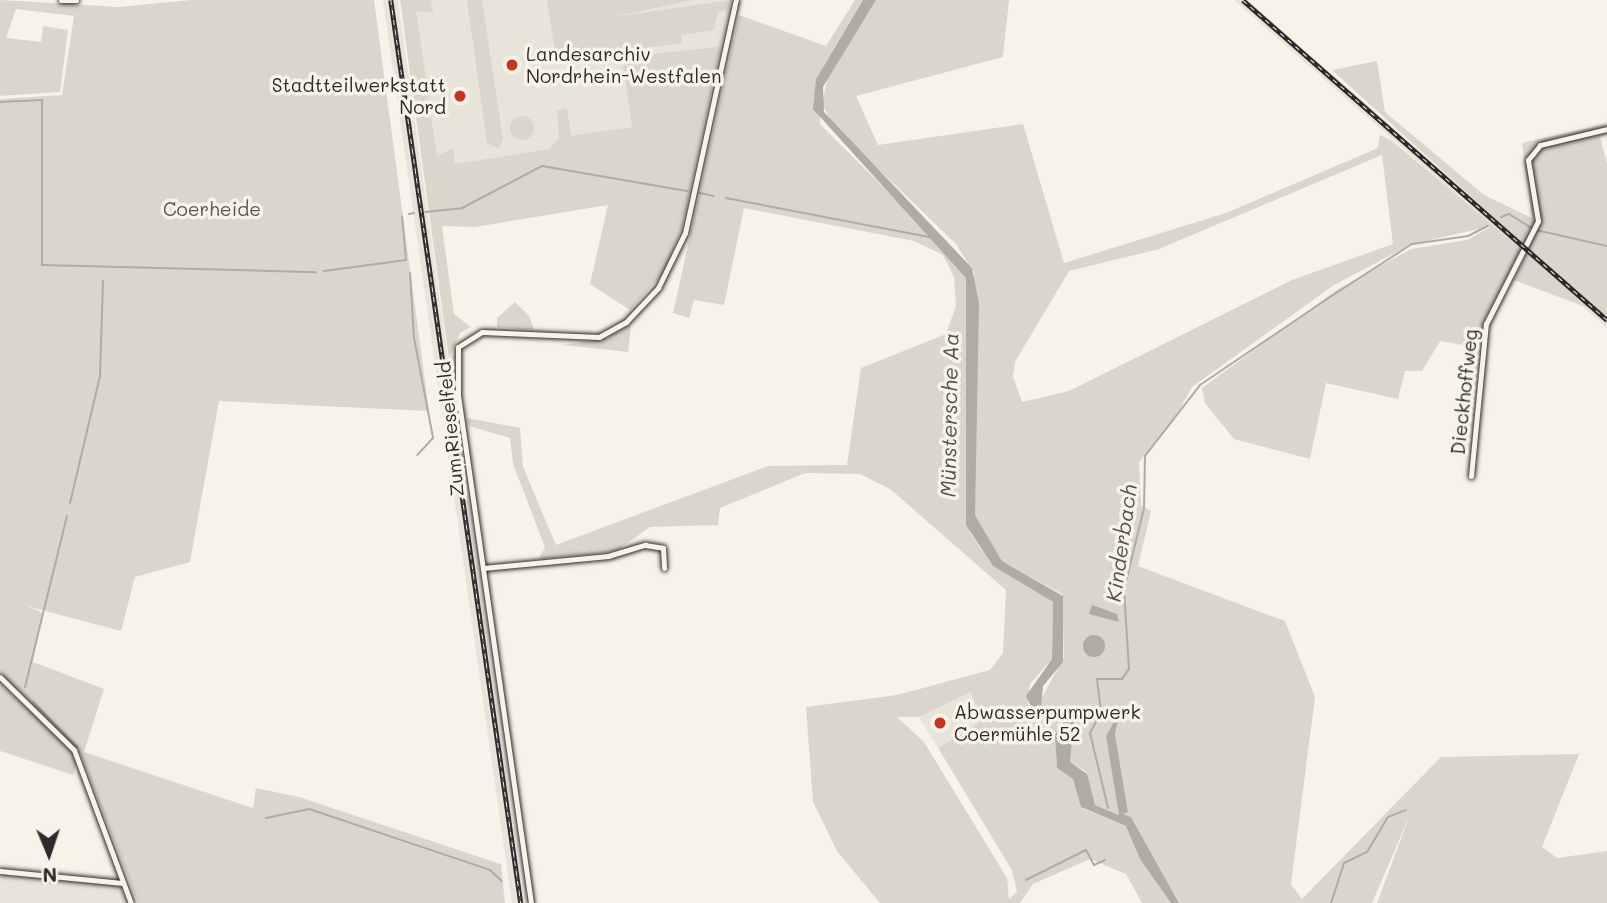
<!DOCTYPE html>
<html>
<head>
<meta charset="utf-8">
<style>
	body { margin:0 }
	#map { position:relative; width:1607px; height:903px; overflow:hidden; background:#f7f3e8; font-family:Mali,sans-serif }
	div>[style] { position:absolute }
	.built>* { inset:0; background:#e8e4da }
	.green>* { inset:0; background:#dad6cc }
	.round { border-radius:50% }
	.water>* { inset:0; background:#afaca4 }
	.stream>* { height:2px; margin:-1px; padding:0 1px; transform-origin:1px; border-radius:1px; background:#afaca4 }
	.roads { filter:drop-shadow(0 0 2px #2b2b2b) drop-shadow(0 0 2px #2b2b2b) }
	.street>* { height:5px; margin:-2.5px; padding:0 2.5px; transform-origin:2.5px; border-radius:2.5px; background:#f7f3e8 }
	.rail>* { height:4.5px; margin-top:-2.25px; transform-origin:0; background:repeating-linear-gradient(90deg,#f7f3e8 0 5px,#2b2b2b 0 10px); box-sizing:border-box; border-block:2px solid #2b2b2b }
	.dots>* { width:19px; height:19px; translate:-50% -50%; box-sizing:border-box; border:4px solid #f7f3e8; border-radius:50% }
	span { translate:-50% -50%; white-space:nowrap; text-align:center; line-height:1.15; -webkit-text-stroke:7px #f7f3e8; paint-order:stroke }
	.poi-label { font-size:19px; color:#2b2b2b }
	.left { translate:0 -50%; text-align:left }
	.right { translate:-100% -50%; text-align:right }
	.park-label { font-size:19px; color:#575653 }
	.street-label { font-size:19px; color:#2b2b2b }
	.water-label { font-size:21px; color:#53524f; font-style:italic }
	.north { position:absolute; left:14px; top:819px; width:70px; height:70px; -webkit-text-stroke:5px #f7f3e8; paint-order:stroke; rotate:178deg; font-size:19px; font-weight:700; line-height:28px; text-align:center; color:#2b2b2b }
	.north::after { content:''; display:block; margin:auto; width:24px; height:32px; background:#2b2b2b; clip-path:polygon(50% 0,100% 100%,50% 72%,0 100%) }
</style>
</head>
<body>
<div id="map">
	<div class="built">
		<i style="clip-path:polygon(383px 0,398px 0,524px 903px,512px 903px)"></i>
		<i style="clip-path:polygon(408px 0,731px 0,702px 133px,432px 171px)"></i>
		<i style="clip-path:polygon(1234px 0,1247px 0,1379px 115px,1607px 316px,1607px 328px)"></i>
		<i style="clip-path:polygon(969px 691px,983px 720px,938px 748px,919px 717px)"></i>
		<i style="clip-path:polygon(0 874px,120px 886px,127px 903px,0 903px)"></i>
	</div>
	<div class="green">
		<i style="clip-path:polygon(0 0,119px 7px,191px 0,374px 0,429px 411px,219px 401px,190px 562px,135px 577px,121px 631px,27px 606px,43px 613px,33px 662px,104px 689px,84px 752px,253px 808px,256px 788px,299px 797px,501px 864px,505px 903px,138px 903px,80px 752px,73px 775px,0 751px,0 684px,26px 708px,0 677px,0 99px,62px 95px,74px 16px,16px 9px,6px 38px,41px 42px,43px 26px,68px 30px,60px 92px,0 96px)"></i>
		<i style="clip-path:polygon(400px 0,431px 0,433px 13px,416px 11px,426px 78px,442px 75px,444px 86px,427px 88px,437px 156px,453px 149px,455px 164px,549px 149px,559px 138px,557px 110px,567px 108px,571px 136px,632px 127px,622px 57px,720px 47px,682px 228px,663px 273px,630px 310px,590px 284px,608px 205px,475px 227px,442px 226px,454px 314px,471px 327px,460px 333px,449px 359px)"></i>
		<i style="clip-path:polygon(467px 0,482px 0,503px 140px,498px 148px,487px 143px)"></i>
		<i style="clip-path:polygon(547px 0,692px 0,613px 17px,731px 0,728px 10px,718px 12px,714px 30px,681px 35px,682px 43px,560px 60px,559px 54px,577px 50px,555px 53px)"></i>
		<i style="clip-path:polygon(evenodd,855px 0,863px 0,822px 68px,820px 124px,947px 251px,966px 278px,969px 531px,993px 566px,1053px 602px,1052px 659px,1030px 684px,1028px 704px,1039px 717px,1066px 718px,1056px 745px,1057px 768px,1073px 779px,1084px 809px,1126px 826px,1171px 903px,1142px 903px,1126px 874px,1090px 859px,1033px 884px,1020px 903px,880px 903px,837px 851px,813px 802px,806px 707px,897px 695px,990px 670px,1003px 653px,1006px 590px,890px 489px,860px 474px,805px 473px,720px 508px,718px 525px,650px 527px,616px 551px,539px 559px,545px 547px,513px 464px,510px 438px,469px 426px,467px 418px,520px 428px,523px 467px,556px 545px,768px 466px,847px 465px,861px 368px,946px 334px,956px 306px,954px 277px,943px 255px,914px 241px,744px 208px,724px 305px,694px 300px,689px 318px,673px 313px,739px 15px,826px 46px,855px 0,970px 692px,983px 720px,938px 748px,1012px 870px,1017px 892px,1009px 899px,1007px 878px,924px 742px,897px 717px,919px 717px,970px 692px)"></i>
		<i style="clip-path:polygon(evenodd,876px 0,1009px 0,1003px 57px,856px 96px,878px 145px,1023px 124px,1064px 263px,1226px 213px,1378px 148px,1380px 135px,1392px 141px,1521px 249px,1483px 323px,1480px 348px,1440px 341px,1422px 371px,1405px 371px,1398px 399px,1326px 383px,1310px 459px,1234px 439px,1205px 403px,1202px 388px,1338px 289px,1411px 249px,1467px 240px,1492px 226px,1412px 244px,1334px 285px,1192px 387px,1173px 422px,1139px 462px,1141px 505px,1151px 511px,1138px 566px,1285px 621px,1315px 697px,1291px 884px,1302px 899px,1441px 757px,1579px 754px,1542px 847px,1557px 858px,1607px 851px,1607px 903px,1377px 903px,1410px 815px,1372px 903px,1179px 903px,1131px 817px,1123px 814px,1128px 811px,1115px 734px,1121px 711px,1106px 736px,1120px 815px,1095px 805px,1085px 771px,1070px 762px,1075px 714px,1063px 706px,1046px 712px,1039px 703px,1064px 657px,1062px 594px,1002px 561px,975px 515px,974px 272px,956px 244px,834px 126px,822px 104px,828px 76px,876px 0,1382px 155px,1393px 244px,1292px 280px,1069px 391px,1022px 402px,1013px 376px,1015px 362px,1069px 271px,1159px 249px,1382px 155px)"></i>
		<i style="clip-path:polygon(1377px 61px,1385px 112px,1484px 195px,1532px 218px,1522px 143px,1607px 124px,1607px 135px,1600px 137px,1607px 163px,1607px 315px,1514px 280px,1529px 249px,1332px 70px)"></i>
		<i class="round" style="left:510px;top:116px;width:24px;height:24px"></i>
		<i style="clip-path:polygon(515px 302px,529px 316px,534px 330px,497px 327px,497px 318px)"></i>
		<i style="clip-path:polygon(631px 324px,628px 352px,563px 345px,607px 338px)"></i>
	</div>
	<div class="water">
		<i style="clip-path:polygon(863px 0,876px 0,823px 87px,824px 112px,972px 268px,979px 303px,975px 515px,1002px 561px,1063px 596px,1063px 662px,1043px 686px,1041px 707px,1050px 712px,1067px 706px,1075px 714px,1070px 762px,1087px 774px,1095px 805px,1119px 815px,1106px 736px,1121px 709px,1115px 734px,1128px 812px,1123px 814px,1131px 817px,1179px 903px,1171px 903px,1140px 859px,1126px 826px,1081px 807px,1073px 779px,1057px 768px,1055px 735px,1066px 718px,1035px 715px,1026px 696px,1052px 659px,1053px 602px,993px 566px,966px 525px,966px 278px,813px 109px,816px 79px)"></i>
		<i style="clip-path:polygon(1092px 605px,1117px 614px,1119px 622px,1089px 614px)"></i>
		<i class="round" style="left:1083px;top:635px;width:22px;height:22px"></i>
	</div>
	<div class="stream">
		<i style="left:0;top:102px;width:42px;rotate:-2.7deg"></i>
		<i style="left:42px;top:100px;width:165px;rotate:90deg"></i>
		<i style="left:42px;top:265px;width:274px;rotate:1.5deg"></i>
		<i style="left:700px;top:193px;width:14px;rotate:12deg"></i>
		<i style="left:726px;top:198px;width:212px;rotate:10.9deg"></i>
		<i style="left:425px;top:212px;width:37px;rotate:-6deg"></i>
		<i style="left:462px;top:208px;width:90px;rotate:-27.7deg"></i>
		<i style="left:542px;top:166px;width:147px;rotate:9.8deg"></i>
		<i style="left:409px;top:214px;width:5px;rotate:-11deg"></i>
		<i style="left:1501px;top:217px;width:9px;rotate:-21deg"></i>
		<i style="left:1509px;top:214px;width:26px;rotate:32deg"></i>
		<i style="left:1536px;top:230px;width:73px;rotate:12.7deg"></i>
		<i style="left:324px;top:271px;width:83px;rotate:-7.6deg"></i>
		<i style="left:406px;top:260px;width:44px;rotate:-95.2deg"></i>
		<i style="left:410px;top:273px;width:65px;rotate:86.5deg"></i>
		<i style="left:414px;top:338px;width:102px;rotate:79.2deg"></i>
		<i style="left:433px;top:438px;width:23px;rotate:133deg"></i>
		<i style="left:70px;top:503px;width:130px;rotate:-76.7deg"></i>
		<i style="left:100px;top:376px;width:95px;rotate:-88.2deg"></i>
		<i style="left:25px;top:687px;width:176px;rotate:-76.2deg"></i>
		<i style="left:33px;top:702px;width:63px;rotate:45.6deg"></i>
		<i style="left:1108px;top:808px;width:77px;rotate:-103.5deg"></i>
		<i style="left:1090px;top:733px;width:24px;rotate:-62deg"></i>
		<i style="left:1101px;top:712px;width:33px;rotate:-97deg"></i>
		<i style="left:1097px;top:679px;width:25px"></i>
		<i style="left:1122px;top:679px;width:12px;rotate:-55deg"></i>
		<i style="left:1129px;top:669px;width:79px;rotate:-93.6deg"></i>
		<i style="left:1124px;top:590px;width:84px;rotate:-76.3deg"></i>
		<i style="left:1144px;top:508px;width:52px;rotate:-88.9deg"></i>
		<i style="left:1145px;top:456px;width:90px;rotate:-52.2deg"></i>
		<i style="left:1200px;top:385px;width:157px;rotate:-34.1deg"></i>
		<i style="left:1330px;top:297px;width:98px;rotate:-32.9deg"></i>
		<i style="left:1412px;top:244px;width:57px;rotate:-8.1deg"></i>
		<i style="left:1468px;top:236px;width:22px;rotate:-27deg"></i>
		<i style="left:266px;top:818px;width:44px;rotate:-11.8deg"></i>
		<i style="left:309px;top:809px;width:191px;rotate:18.6deg"></i>
		<i style="left:490px;top:870px;width:16px;rotate:43deg"></i>
		<i style="left:1026px;top:880px;width:67px;rotate:-26.6deg"></i>
		<i style="left:1086px;top:850px;width:17px;rotate:62deg"></i>
		<i style="left:1094px;top:865px;width:12px;rotate:-24deg"></i>
		<i style="left:1331px;top:903px;width:42px;rotate:-72deg"></i>
		<i style="left:1344px;top:863px;width:25px;rotate:-26deg"></i>
		<i style="left:1367px;top:852px;width:41px;rotate:-59deg"></i>
		<i style="left:1388px;top:817px;width:19px;rotate:-21deg"></i>
	</div>
	<div class="roads">
		<div class="street">
			<i style="left:61px;top:0;width:15px"></i>
			<i style="left:1471px;top:476px;width:153px;rotate:-84.4deg"></i>
			<i style="left:1486px;top:324px;width:115px;rotate:-63.2deg"></i>
			<i style="left:1538px;top:221px;width:62px;rotate:-99.3deg"></i>
			<i style="left:1528px;top:160px;width:19px;rotate:-51deg"></i>
			<i style="left:1540px;top:145px;width:69px;rotate:-13.4deg"></i>
			<i style="left:483px;top:568px;width:126px;rotate:-5.5deg"></i>
			<i style="left:608px;top:556px;width:39px;rotate:-17deg"></i>
			<i style="left:645px;top:545px;width:18px;rotate:9deg"></i>
			<i style="left:663px;top:548px;width:20px;rotate:87deg"></i>
			<i style="left:0;top:677px;width:104px;rotate:44.6deg"></i>
			<i style="left:74px;top:750px;width:163px;rotate:69.6deg"></i>
			<i style="left:0;top:871px;width:123px;rotate:5.6deg"></i>
			<i style="left:531px;top:903px;width:513px;rotate:-98.18deg"></i>
			<i style="left:458px;top:395px;width:48px;rotate:-90deg"></i>
			<i style="left:458px;top:347px;width:28px;rotate:-32deg"></i>
			<i style="left:482px;top:332px;width:117px;rotate:2.4deg"></i>
			<i style="left:599px;top:337px;width:31px;rotate:-29deg"></i>
			<i style="left:626px;top:322px;width:47px;rotate:-46.7deg"></i>
			<i style="left:658px;top:288px;width:61px;rotate:-63.9deg"></i>
			<i style="left:685px;top:233px;width:239px;rotate:-77.7deg"></i>
		</div>
	</div>
	<div class="rail">
		<i style="left:391px;top:0;width:912px;rotate:81.81deg"></i>
		<i style="left:1243px;top:0;width:485px;rotate:41.3deg"></i>
	</div>
	<div class="dots">
		<i style="left:512px;top:65px;background:#c8321e"></i>
		<i style="left:460px;top:96px;background:#c8321e"></i>
		<i style="left:940px;top:723px;background:#c8321e"></i>
	</div>
	<div class="poi-label">
		<span class="left" style="left:526px;top:65px">Landesarchiv<br>Nordrhein-Westfalen</span>
		<span class="right" style="left:446px;top:96px">Stadtteilwerkstatt<br>Nord</span>
		<span class="left" style="left:954px;top:723px">Abwasserpumpwerk<br>Coermühle 52</span>
	</div>
	<div class="park-label">
		<span style="left:212px;top:209px">Coerheide</span>
	</div>
	<div class="street-label">
		<span style="left:1464px;top:392px;rotate:-84deg">Dieckhoffweg</span>
		<span style="left:450px;top:429px;rotate:-96deg">Zum Rieselfeld</span>
	</div>
	<div class="water-label">
		<span style="left:949px;top:415px;rotate:-89deg">Münstersche Aa</span>
		<span style="left:1121px;top:543px;rotate:-82deg">Kinderbach</span>
	</div>
	<div class="north">N</div>
</div>
</body>
</html>
